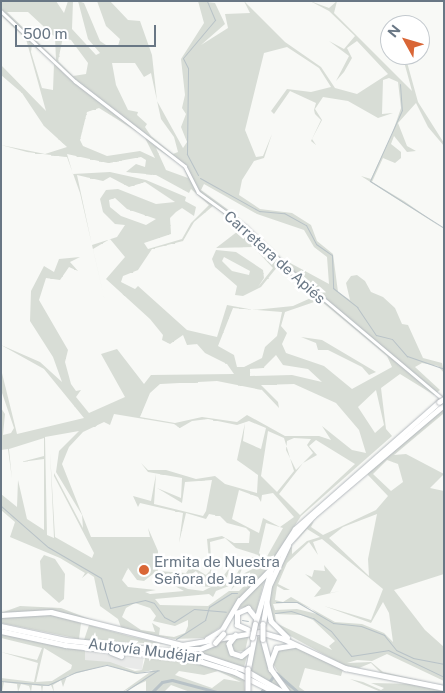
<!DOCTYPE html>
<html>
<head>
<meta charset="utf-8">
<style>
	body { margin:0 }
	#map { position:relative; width:445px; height:693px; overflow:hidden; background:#f8f9f6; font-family:"Public Sans",sans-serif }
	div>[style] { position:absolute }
	.built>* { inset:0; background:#e9eae9 }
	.green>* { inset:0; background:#d8ddd6 }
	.stream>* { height:1px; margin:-0.5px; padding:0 0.5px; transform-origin:0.5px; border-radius:0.5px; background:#b8c2c7 }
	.river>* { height:3px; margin:-1.5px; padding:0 1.5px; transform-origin:1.5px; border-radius:1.5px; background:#b8c2c7 }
	.roads { filter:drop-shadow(0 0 1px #b4b9be) drop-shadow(0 0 1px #b4b9be) }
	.secondary>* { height:2.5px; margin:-1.25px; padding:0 1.25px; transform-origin:1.25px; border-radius:1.25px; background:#fff }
	.highway>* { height:4.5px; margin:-2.25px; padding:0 2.25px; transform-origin:2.25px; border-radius:2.25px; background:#fff }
	.bridges { filter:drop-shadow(0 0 1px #b5b8bc) drop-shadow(0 0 1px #b5b8bc) }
	.highway-bridge>* { height:4.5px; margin:-2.25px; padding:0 2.25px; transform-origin:2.25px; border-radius:2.25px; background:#fff }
	.dots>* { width:14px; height:14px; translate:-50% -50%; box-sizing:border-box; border:2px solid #fff; border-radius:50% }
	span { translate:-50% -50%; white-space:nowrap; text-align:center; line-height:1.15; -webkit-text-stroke:5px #fff; paint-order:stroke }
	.street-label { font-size:15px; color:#697785 }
	.poi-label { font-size:15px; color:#697785 }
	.left { translate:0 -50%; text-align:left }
	.frame { position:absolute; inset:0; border:2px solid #697785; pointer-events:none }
	.north { position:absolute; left:380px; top:15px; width:50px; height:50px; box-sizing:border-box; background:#fff; border:1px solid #c3c9ce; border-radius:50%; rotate:309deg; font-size:14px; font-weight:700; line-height:20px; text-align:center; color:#697785 }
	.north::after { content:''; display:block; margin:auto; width:18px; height:22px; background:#d96636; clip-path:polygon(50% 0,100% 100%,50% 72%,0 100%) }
	.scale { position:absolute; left:15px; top:25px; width:141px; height:22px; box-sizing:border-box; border:2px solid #697785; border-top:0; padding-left:6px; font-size:15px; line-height:18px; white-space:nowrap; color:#697785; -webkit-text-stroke:4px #fff; paint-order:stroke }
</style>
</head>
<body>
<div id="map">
	<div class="built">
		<i style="clip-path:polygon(85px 651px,144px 654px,142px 670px,84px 660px)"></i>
	</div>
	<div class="green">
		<i style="clip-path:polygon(evenodd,1px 1px,56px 1px,64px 13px,68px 1px,73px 1px,72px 29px,96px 55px,100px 53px,88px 39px,78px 1px,84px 3px,100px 41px,106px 45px,118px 46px,120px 39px,106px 26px,97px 1px,110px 1px,128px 20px,140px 21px,152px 55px,157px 101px,183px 148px,187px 142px,181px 127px,186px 114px,182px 108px,185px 95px,181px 59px,204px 23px,198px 1px,215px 3px,225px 24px,201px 45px,228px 28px,225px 14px,250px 13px,244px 1px,285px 42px,321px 67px,335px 88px,357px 94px,388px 74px,357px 41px,347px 48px,352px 58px,344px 72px,336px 81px,349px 56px,329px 41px,344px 49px,355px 36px,329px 11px,310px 1px,329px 8px,337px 1px,334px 13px,412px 91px,403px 58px,405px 55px,418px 102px,444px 143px,444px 146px,428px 127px,416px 103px,398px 123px,407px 146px,416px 151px,407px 152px,394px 136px,391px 144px,401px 152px,401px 158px,395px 163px,383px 158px,372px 182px,404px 201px,444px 229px,361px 176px,371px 179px,392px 134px,401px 108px,398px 82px,389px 78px,383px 80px,382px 114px,393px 113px,378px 118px,348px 101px,323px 97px,315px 109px,322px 120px,312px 139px,316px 145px,311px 141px,321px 120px,315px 114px,314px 110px,316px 103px,290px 91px,274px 114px,271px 111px,287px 89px,311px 92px,331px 87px,319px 68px,287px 47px,264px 53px,245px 130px,256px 157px,263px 156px,272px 134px,264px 158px,254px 161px,242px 180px,239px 195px,260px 209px,292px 213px,311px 225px,317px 241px,333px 254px,338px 292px,350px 300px,346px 283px,351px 276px,357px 275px,365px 281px,371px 292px,383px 297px,395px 308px,402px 324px,408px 325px,423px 358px,442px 363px,444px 373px,438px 366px,422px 363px,415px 367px,440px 390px,434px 395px,400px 374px,381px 388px,386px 429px,392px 436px,301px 516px,261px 578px,237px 601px,224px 625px,204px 638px,174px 639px,122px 630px,118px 619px,100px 606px,94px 577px,88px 573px,82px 578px,85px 573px,60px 558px,10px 537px,15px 522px,1px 510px,1px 494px,17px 507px,18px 480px,27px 519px,44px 530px,44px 459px,21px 462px,44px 456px,44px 438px,9px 449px,12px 479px,8px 449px,1px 450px,1px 408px,5px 414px,3px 435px,11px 433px,14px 428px,1px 390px,1px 369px,17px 434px,84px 418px,44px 369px,1px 345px,40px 362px,62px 382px,53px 357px,30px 321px,31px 291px,44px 266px,54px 272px,59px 259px,80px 257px,70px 262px,78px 271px,69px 267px,60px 280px,46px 278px,39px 300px,68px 350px,65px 362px,71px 384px,76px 391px,81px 390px,76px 397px,89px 413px,125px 397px,101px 354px,117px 349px,144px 384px,151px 375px,234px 374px,227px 364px,205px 353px,197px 344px,187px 345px,183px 335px,170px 344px,162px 340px,163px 335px,150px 319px,106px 279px,125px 257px,110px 239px,93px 249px,110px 323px,80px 193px,67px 157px,27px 152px,1px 145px,45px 154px,67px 147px,44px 126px,22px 93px,1px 75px,1px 65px,46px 111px,26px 39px,1px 15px,1px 1px,7px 12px,28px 12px,55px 37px,56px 60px,7px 12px,1px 1px,63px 37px,71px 40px,88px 63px,86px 74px,73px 76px,58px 61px,63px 37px,1px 1px,32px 44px,54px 64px,53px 90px,42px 88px,31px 52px,32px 44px,1px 1px,112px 63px,135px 63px,144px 77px,151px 73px,161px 119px,174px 137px,178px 152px,173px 154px,151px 136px,145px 127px,147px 124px,137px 115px,138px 112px,128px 110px,116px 85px,112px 63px,1px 1px,99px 108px,144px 136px,155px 158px,140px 151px,107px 156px,83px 146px,80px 140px,87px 112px,99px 108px,1px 1px,156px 148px,183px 166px,188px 178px,166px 170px,156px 148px,1px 1px,67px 154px,108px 163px,141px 157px,146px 160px,145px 167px,136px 164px,126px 172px,156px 175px,189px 193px,191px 189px,209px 205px,191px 223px,182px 239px,148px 249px,144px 243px,171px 234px,170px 218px,176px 212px,182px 208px,194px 216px,196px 207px,185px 201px,186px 197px,146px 180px,110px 172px,73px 174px,67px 154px,1px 1px,77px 175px,103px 181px,110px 177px,129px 187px,145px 182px,175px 202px,156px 204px,118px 189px,106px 190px,100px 199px,103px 212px,115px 224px,125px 225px,117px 237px,92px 245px,77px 175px,1px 1px,204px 184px,257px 214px,304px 230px,314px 247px,327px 257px,329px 284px,281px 258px,238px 217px,201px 190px,204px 184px,1px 1px,115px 198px,127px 209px,156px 219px,146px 225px,121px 216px,110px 207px,109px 200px,115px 198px,1px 1px,213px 206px,242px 228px,216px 248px,253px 247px,273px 268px,258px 287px,264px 278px,263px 270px,236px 252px,216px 250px,212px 259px,215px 267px,237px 286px,235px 295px,243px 296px,261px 287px,278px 266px,313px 297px,293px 306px,254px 310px,227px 305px,217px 337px,187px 330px,138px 286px,135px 289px,121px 282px,123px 276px,138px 270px,152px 249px,183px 241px,194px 222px,213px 206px,1px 1px,224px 257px,250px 271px,249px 275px,232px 271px,222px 261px,224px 257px,1px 1px,320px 300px,387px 356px,392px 367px,352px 389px,324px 366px,286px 353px,282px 344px,287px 333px,281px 326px,285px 312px,320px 300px,1px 1px,233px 308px,282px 312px,277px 336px,265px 347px,262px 358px,244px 367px,237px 367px,234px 355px,218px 346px,233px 308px,1px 1px,276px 355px,283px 365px,308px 369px,322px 382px,292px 375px,250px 376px,250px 369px,263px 368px,276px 355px,1px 1px,217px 381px,262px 390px,279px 408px,278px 402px,261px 385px,294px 384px,336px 403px,359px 430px,366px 453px,352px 450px,322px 426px,331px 440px,319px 436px,285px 436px,247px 415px,237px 422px,202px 417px,175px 423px,140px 417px,150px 393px,160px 384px,217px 381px,1px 1px,376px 390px,384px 425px,375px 433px,358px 407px,376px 390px,1px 1px,114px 414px,174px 424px,180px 428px,192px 421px,208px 419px,237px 425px,249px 421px,266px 428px,261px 449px,243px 441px,245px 423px,237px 460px,258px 475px,257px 493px,225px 484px,215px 476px,196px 479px,166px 470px,148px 470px,141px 463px,148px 472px,182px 478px,181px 498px,157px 488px,182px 503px,185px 482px,212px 480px,206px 511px,203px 516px,154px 504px,156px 474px,151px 501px,133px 496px,138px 507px,140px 503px,183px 513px,179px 543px,186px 513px,206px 519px,209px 514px,220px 516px,227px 523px,246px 528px,250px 532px,249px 543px,234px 543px,222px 536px,207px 539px,210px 571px,206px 575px,191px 566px,186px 573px,158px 571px,158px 551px,148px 528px,150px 537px,91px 537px,62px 464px,69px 447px,83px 432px,104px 422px,110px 425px,114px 414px,1px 1px,79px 431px,59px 451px,56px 472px,82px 515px,83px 528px,54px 473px,54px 476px,94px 553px,92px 558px,55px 537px,50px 451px,54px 538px,47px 535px,45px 437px,79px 431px,1px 1px,268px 431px,284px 438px,294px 471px,277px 492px,261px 476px,268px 431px,1px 1px,294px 438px,311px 439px,307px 445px,313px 453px,296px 470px,286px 450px,287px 441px,294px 438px,1px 1px,316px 440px,355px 464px,300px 515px,279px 494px,303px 463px,317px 455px,309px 446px,316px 440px,1px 1px,239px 490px,258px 497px,261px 502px,262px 495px,273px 493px,294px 517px,280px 527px,263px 518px,259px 533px,232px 519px,239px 490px,1px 1px,266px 523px,283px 528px,265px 560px,259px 553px,266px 523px,1px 1px,225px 538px,236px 548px,258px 555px,264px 563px,239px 576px,246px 559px,258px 558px,246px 557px,234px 579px,218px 586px,217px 582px,227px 577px,230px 567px,222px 578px,212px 576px,210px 542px,225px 538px,1px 1px,128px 568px,137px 580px,144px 581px,153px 574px,184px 591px,150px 594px,145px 592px,156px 590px,128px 587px,122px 580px,128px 568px,1px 1px,196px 571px,204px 584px,183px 585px,211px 587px,203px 591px,188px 589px,161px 577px,187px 577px,196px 571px,1px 1px,241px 579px,246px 584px,239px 591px,229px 591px,208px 606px,160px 605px,155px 599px,209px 594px,213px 597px,216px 591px,234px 584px,231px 590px,241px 579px,1px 1px,135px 603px,150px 608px,156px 616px,153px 621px,175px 626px,188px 620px,188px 626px,185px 633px,174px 637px,159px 635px,160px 628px,152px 623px,155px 632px,141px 630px,122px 617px,126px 608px,135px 603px)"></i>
		<i style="clip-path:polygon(301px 337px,322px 340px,376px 372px,369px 375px,362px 367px,328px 350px,318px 350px,316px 343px)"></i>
		<i style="clip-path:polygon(evenodd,444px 408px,443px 414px,394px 455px,406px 454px,444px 474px,430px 488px,444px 491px,444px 574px,394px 590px,425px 630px,444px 647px,444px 681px,387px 654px,372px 661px,357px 660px,347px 663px,371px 662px,383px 672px,444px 686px,381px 673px,371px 663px,359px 668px,343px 665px,283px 632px,273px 621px,269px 607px,272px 583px,287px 552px,307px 527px,314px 521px,311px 527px,323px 535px,376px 510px,388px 496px,367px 474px,444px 408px,387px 460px,398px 464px,403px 482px,391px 491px,373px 474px,387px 460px,444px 408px,377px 514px,368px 559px,369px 576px,329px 538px,343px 527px,377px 514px,444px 408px,307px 529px,320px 537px,307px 541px,292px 554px,292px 546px,307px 529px,444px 408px,322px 539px,383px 589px,371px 620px,324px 606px,371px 623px,383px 602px,389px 613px,393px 642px,384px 633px,362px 624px,335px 622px,291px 597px,283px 602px,275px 600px,277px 586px,284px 590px,290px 590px,278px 584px,287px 563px,309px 542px,318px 555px,313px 542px,322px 539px,444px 408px,295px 602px,312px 609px,317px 614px,297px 609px,275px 610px,273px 604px,295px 602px,444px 408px,275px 614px,301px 615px,313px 620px,335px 641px,329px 646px,332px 650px,276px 623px,275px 614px)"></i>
		<i style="clip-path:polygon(44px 555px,55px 559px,65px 574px,64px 599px,59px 603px,42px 588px,40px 561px)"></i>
		<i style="clip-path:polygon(324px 565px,337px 580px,330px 593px,340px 591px,314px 597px,321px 588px,305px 574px,312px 577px,314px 570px,325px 571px)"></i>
		<i style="clip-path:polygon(265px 578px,256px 612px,250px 607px,238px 608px)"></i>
		<i style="clip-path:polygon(20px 606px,61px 608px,118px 630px,53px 610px,1px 613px)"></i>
		<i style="clip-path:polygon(47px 614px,81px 623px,79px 639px,1px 623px,1px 616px)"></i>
		<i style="clip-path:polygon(89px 625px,129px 636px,164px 644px,84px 640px)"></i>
		<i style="clip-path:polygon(evenodd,1px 634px,85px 651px,85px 660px,110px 662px,135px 671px,142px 670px,146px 655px,198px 663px,244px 678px,245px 692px,190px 692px,171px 685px,164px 692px,146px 692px,146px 681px,122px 692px,153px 670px,135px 674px,107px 665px,67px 676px,63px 687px,61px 680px,53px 685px,54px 692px,51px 685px,43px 686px,42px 692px,41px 686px,32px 685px,31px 692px,29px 686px,21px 684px,18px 692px,17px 684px,4px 682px,2px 692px,1px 678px,34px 682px,38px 663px,1px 652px,37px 660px,42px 648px,1px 638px,1px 634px,44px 648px,72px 665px,71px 669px,52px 681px,36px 682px,44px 648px,1px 634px,179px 671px,204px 675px,218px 671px,241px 682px,224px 679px,212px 688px,175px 675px,179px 671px)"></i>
		<i style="clip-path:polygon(249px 634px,245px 651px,234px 652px,231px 644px,237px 637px)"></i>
		<i style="clip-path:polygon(262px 635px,268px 665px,287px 692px,249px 670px,256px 638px)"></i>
		<i style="clip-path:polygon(230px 637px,228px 650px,235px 658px,247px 656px,244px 667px,198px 653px)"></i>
		<i style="clip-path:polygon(291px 646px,343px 669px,341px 676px,305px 668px,299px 687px,306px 692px,290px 692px,272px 662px,279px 649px)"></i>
		<i style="clip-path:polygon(350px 679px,363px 682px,381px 690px,384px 688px,371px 683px,417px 684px,444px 692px,381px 692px)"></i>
	</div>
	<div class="stream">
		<i style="left:400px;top:84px;width:26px;rotate:86deg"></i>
		<i style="left:402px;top:110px;width:78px;rotate:114.3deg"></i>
		<i style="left:370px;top:181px;width:88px;rotate:32.4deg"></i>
		<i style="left:198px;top:175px;width:24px;rotate:-118deg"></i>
		<i style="left:187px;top:154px;width:86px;rotate:-89.3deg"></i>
		<i style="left:188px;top:68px;width:11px;rotate:-117deg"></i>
		<i style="left:183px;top:58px;width:50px;rotate:-49.9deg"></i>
		<i style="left:215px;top:20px;width:21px;rotate:-113deg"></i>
		<i style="left:200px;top:178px;width:68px;rotate:29.2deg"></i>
		<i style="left:259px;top:211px;width:25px;rotate:5deg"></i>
		<i style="left:284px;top:213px;width:25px;rotate:29deg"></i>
		<i style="left:306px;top:225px;width:21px;rotate:62deg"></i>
		<i style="left:316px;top:244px;width:19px;rotate:35deg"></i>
		<i style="left:332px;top:255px;width:33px;rotate:88deg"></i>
		<i style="left:333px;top:288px;width:31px;rotate:38deg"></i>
		<i style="left:357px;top:307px;width:34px;rotate:56deg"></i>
		<i style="left:376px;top:335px;width:16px;rotate:14deg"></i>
		<i style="left:392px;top:339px;width:23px;rotate:49deg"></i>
		<i style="left:407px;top:356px;width:39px;rotate:19deg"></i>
		<i style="left:1px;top:506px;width:62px;rotate:41.1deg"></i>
		<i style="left:48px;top:547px;width:61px;rotate:30.3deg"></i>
		<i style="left:101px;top:578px;width:31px;rotate:73deg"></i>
		<i style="left:110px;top:608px;width:36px;rotate:-13deg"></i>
		<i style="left:145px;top:600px;width:9px;rotate:18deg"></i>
		<i style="left:154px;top:603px;width:17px;rotate:54deg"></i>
		<i style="left:164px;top:617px;width:11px;rotate:27deg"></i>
		<i style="left:174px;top:622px;width:24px;rotate:-33deg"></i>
		<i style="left:194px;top:609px;width:32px;rotate:5deg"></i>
		<i style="left:276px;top:602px;width:21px"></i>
		<i style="left:297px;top:602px;width:42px;rotate:30.3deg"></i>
		<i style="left:333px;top:623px;width:28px;rotate:6deg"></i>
		<i style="left:361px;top:626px;width:25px;rotate:21deg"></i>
		<i style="left:384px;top:635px;width:19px;rotate:51deg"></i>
		<i style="left:396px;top:650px;width:19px;rotate:25deg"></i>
		<i style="left:413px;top:658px;width:32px;rotate:11deg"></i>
		<i style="left:275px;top:613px;width:16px;rotate:-7deg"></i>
		<i style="left:291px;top:611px;width:23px;rotate:18deg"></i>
		<i style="left:313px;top:618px;width:22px;rotate:36deg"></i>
		<i style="left:331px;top:631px;width:32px;rotate:51deg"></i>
		<i style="left:351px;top:656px;width:37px;rotate:-9deg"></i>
		<i style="left:388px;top:650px;width:62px;rotate:25.7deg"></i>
		<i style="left:242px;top:620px;width:6px;rotate:9deg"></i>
		<i style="left:176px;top:639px;width:35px;rotate:-33deg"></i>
		<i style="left:205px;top:620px;width:14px;rotate:-73deg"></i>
		<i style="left:209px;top:607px;width:26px;rotate:-32deg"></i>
		<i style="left:231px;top:593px;width:6px"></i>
		<i style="left:1px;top:681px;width:47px;rotate:4.9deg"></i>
		<i style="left:48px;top:685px;width:31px;rotate:-25deg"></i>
		<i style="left:76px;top:672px;width:32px;rotate:-13deg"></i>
		<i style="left:107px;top:665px;width:30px;rotate:15deg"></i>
		<i style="left:136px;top:673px;width:23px;rotate:-7deg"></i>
		<i style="left:124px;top:692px;width:40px;rotate:-32.9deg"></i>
	</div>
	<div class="river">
		<i style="left:152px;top:692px;width:14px;rotate:-45deg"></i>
		<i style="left:162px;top:682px;width:10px;rotate:-11deg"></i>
		<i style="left:172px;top:680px;width:47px;rotate:14.9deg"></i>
		<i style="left:227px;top:692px;width:7px"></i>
		<i style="left:261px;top:692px;width:24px;rotate:-52deg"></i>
		<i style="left:276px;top:673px;width:29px;rotate:41deg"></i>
	</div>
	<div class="roads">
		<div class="secondary">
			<i style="left:1px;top:11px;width:102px;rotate:43.4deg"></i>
			<i style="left:75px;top:81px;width:139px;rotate:37.7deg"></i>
			<i style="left:185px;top:166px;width:29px;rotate:63deg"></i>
			<i style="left:198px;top:192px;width:59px;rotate:36.1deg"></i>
			<i style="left:246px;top:227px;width:64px;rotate:44.4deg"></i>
			<i style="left:292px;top:272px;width:197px;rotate:40.1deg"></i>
		</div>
		<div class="highway">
			<i style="left:285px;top:547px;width:42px;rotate:-47.9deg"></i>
			<i style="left:313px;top:516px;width:172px;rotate:-40.3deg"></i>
			<i style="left:267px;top:603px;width:18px;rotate:77deg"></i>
			<i style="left:271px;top:621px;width:23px;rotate:45deg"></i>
			<i style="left:1px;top:615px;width:50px;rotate:-3.4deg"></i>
			<i style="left:51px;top:612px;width:135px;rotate:14.1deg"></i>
			<i style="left:182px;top:645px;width:78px;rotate:-9.6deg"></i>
			<i style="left:255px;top:624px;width:64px;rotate:-73.6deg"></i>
			<i style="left:273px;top:563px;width:40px;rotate:-57.1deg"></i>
			<i style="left:295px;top:529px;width:192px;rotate:-41.4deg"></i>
			<i style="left:263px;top:624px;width:38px;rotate:-81deg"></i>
			<i style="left:269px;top:586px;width:45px;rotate:-65.1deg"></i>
			<i style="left:1px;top:626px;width:66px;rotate:12.2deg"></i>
			<i style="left:66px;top:640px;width:132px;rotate:6.1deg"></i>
			<i style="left:197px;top:654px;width:51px;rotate:18.4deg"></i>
			<i style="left:245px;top:670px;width:44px;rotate:30.1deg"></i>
			<i style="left:248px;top:630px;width:12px;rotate:-156deg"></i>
			<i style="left:237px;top:625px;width:12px;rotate:-90deg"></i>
			<i style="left:237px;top:613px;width:12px;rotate:-24deg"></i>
			<i style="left:248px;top:608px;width:13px;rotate:51deg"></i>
			<i style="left:1px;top:631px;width:66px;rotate:12.3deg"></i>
			<i style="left:65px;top:645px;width:129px;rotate:6.2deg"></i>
			<i style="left:193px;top:659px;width:44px;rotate:17.2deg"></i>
			<i style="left:235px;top:672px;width:45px;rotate:26.6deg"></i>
			<i style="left:260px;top:632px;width:25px;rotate:16deg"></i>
			<i style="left:284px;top:639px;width:68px;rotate:25.4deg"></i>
			<i style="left:345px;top:668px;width:101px;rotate:11.4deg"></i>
			<i style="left:236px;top:635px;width:11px;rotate:128deg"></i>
			<i style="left:229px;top:644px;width:9px;rotate:72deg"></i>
			<i style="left:232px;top:653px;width:9px;rotate:18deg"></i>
			<i style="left:241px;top:656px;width:11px;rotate:-38deg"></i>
			<i style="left:207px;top:639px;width:17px;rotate:-31deg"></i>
			<i style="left:222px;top:630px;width:34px;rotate:-60deg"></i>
			<i style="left:239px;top:601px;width:42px;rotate:-45deg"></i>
			<i style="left:263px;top:639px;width:31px;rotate:75deg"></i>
			<i style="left:271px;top:669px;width:29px;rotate:54deg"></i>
			<i style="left:185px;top:649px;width:15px"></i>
			<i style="left:200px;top:649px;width:16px;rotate:-22deg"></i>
			<i style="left:111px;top:652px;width:11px;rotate:22deg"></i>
			<i style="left:270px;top:664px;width:17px;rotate:-69deg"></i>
			<i style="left:276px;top:648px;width:18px;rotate:-9deg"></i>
			<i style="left:248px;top:669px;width:32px;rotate:-79deg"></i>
		</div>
	</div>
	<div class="bridges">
		<div class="highway-bridge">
			<i style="left:439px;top:402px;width:6px;rotate:-31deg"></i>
			<i style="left:263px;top:624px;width:15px;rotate:90deg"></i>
			<i style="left:252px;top:638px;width:14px;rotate:-78deg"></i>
			<i style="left:215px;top:643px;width:12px;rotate:-48deg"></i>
			<i style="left:248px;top:669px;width:23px;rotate:90deg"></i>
		</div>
	</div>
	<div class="dots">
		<i style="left:144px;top:570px;background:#d96636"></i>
	</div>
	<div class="street-label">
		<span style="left:275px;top:257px;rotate:42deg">Carretera de Apiés</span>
		<span style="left:145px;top:650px;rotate:7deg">Autovía Mudéjar</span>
	</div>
	<div class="poi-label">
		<span class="left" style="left:154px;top:570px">Ermita de Nuestra<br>Señora de Jara</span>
	</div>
	<div class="frame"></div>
	<div class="north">N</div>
	<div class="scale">500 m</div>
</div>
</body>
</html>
